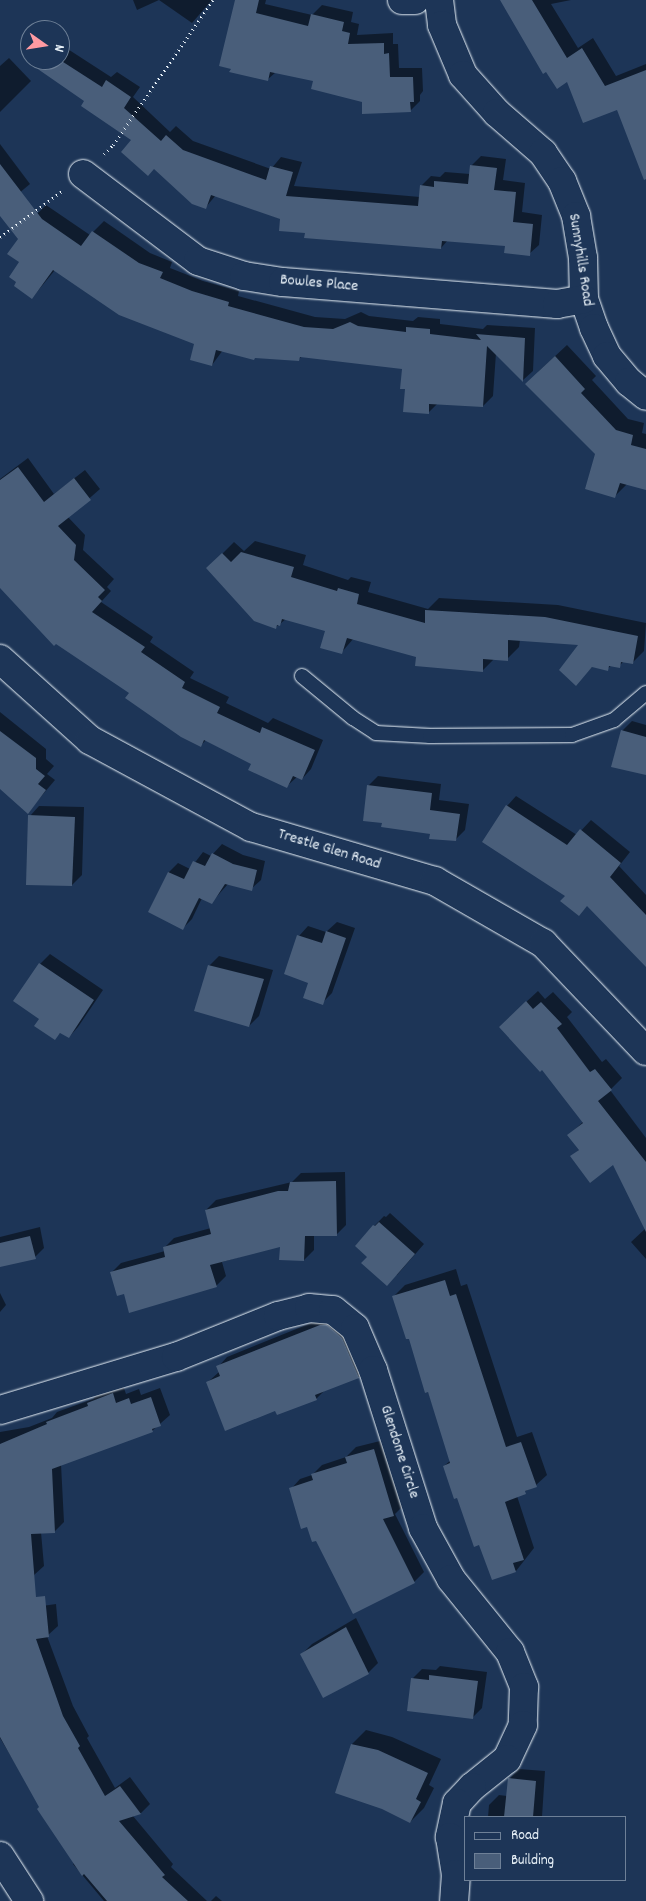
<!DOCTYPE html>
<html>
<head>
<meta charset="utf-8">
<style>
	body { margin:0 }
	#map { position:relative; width:646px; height:1901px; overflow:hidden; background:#1d3557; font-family:Dekko,sans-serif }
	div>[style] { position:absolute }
	.shadow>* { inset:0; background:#0007 }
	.building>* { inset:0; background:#495e7a }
	.path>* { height:3px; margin-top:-1.5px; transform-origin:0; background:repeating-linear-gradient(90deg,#e8f1f8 0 1px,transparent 0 5px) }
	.roads { filter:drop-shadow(0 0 1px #e8f1f8) drop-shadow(0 0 1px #e8f1f8) }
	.lane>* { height:14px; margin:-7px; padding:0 7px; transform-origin:7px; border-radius:7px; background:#1d3557 }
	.street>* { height:28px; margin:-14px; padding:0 14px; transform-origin:14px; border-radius:14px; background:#1d3557 }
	span { translate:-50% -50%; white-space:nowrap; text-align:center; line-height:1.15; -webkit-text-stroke:4px #1d3557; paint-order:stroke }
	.street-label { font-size:16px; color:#e8f1f8 }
	.legend { position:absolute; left:464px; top:1816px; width:162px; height:65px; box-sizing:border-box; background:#1d3557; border:1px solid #6e8097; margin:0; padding:6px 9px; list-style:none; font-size:15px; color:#e8f1f8 }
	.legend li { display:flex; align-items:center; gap:10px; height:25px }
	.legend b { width:25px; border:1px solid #6e8097 }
	.north { position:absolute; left:20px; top:20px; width:50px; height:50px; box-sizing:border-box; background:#1d3557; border:1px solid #6e8097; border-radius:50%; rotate:103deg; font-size:14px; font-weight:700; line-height:20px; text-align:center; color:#e8f1f8 }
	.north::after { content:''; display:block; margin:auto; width:18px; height:22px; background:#ff9aa2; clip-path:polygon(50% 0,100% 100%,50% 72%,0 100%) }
</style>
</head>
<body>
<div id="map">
	<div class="shadow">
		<i style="clip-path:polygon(133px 0,212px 0,192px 23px,159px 0,137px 10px)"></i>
		<i style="clip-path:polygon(236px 0,266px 0,265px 4px,312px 15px,322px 5px,353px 12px,351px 22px,359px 24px,357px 35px,393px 33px,393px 44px,398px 44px,399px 68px,422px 68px,423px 91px,420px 95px,420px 101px,410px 111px,363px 101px,314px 80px,276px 72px,267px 80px)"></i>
		<i style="clip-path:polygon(504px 0,571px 0,551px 4px,578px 48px,593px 38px,616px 76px,646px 64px,646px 152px,618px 108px,568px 80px)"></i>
		<i style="clip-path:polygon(60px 44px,111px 77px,117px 72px,140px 87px,133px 97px,170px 132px,176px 126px,193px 141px,271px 169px,281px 157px,302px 162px,294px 186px,420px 197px,421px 186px,431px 176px,440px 177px,445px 172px,470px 174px,471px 166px,481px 156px,506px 159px,503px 180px,525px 183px,522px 212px,542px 215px,539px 245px,529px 254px,506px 245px,448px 240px,441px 248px,306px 232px,281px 219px,216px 195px,206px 207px,133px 140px,37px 60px,60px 60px)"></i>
		<i style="clip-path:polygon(9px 58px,31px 81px,0 112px,0 66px)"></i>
		<i style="clip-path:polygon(0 144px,30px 184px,0 209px)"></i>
		<i style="clip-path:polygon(46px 205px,90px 235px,104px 221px,150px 253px,172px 262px,170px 268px,203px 281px,239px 291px,238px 296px,315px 317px,345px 319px,361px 312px,369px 316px,413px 321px,418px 317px,440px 319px,440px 324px,483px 329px,487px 325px,535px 328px,533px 371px,523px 380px,496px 353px,493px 396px,483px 406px,438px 403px,428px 413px,406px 388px,403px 368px,302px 356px,299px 359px,223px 350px,212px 365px,196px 344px,55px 270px,32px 298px,21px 262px,36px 215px)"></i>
		<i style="clip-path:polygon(567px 345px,596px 376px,592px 380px,628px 419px,644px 423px,642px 433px,646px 434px,646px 489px,627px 484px,614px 497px,596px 454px,538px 372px)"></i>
		<i style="clip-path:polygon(28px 458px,54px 494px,85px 470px,100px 489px,68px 517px,85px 535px,83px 550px,114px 579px,107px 587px,111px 591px,101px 602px,153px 637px,150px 642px,194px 672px,190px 678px,229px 697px,226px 703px,268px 723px,273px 718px,323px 740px,311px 769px,302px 779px,297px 777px,287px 786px,253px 763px,206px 740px,201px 745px,130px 693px,0 587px,0 479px)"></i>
		<i style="clip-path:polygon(255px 541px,306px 555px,303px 565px,348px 580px,351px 577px,371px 582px,368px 592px,428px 609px,439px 598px,558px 605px,646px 623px,644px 651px,632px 663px,624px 661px,619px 666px,612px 665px,607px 669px,593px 666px,576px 684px,581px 644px,520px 640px,519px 647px,507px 659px,495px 658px,482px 671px,354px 638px,341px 653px,327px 630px,286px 619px,276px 627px,220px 556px,234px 542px,244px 551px)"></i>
		<i style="clip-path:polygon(0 712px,46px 749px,46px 759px,54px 766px,47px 774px,55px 780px,28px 812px,0 787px)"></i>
		<i style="clip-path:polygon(632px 721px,646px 725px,646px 775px,622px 731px)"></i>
		<i style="clip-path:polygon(378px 776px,441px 784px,439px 800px,469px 804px,465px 830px,455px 840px,383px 822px,368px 786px)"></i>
		<i style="clip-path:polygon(516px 796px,577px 835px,591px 820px,630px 852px,619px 866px,646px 895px,646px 966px,588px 905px,567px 895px,507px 806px)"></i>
		<i style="clip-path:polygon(39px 806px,84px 807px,82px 875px,72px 885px,30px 816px)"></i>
		<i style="clip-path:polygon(222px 844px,243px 855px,265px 861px,261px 880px,251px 889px,228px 884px,211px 903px,202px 898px,192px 919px,183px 928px,149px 911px,169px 872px,178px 863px,190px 869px,203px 852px,211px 856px)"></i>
		<i style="clip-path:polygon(337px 922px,355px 928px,332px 993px,322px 1003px,310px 982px,299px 936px,308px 926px,326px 932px)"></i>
		<i style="clip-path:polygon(50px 954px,103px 990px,78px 1027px,69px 1037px,61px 1032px,55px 1038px,41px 1018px,15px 1001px,40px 964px)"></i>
		<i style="clip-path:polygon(219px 956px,273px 970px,259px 1016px,249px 1026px,209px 966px)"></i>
		<i style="clip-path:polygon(538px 991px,545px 999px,553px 992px,572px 1012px,567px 1017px,602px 1062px,606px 1059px,622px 1078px,610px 1090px,646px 1138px,646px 1259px,631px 1242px,646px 1228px,614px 1163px,572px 1156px,580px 1149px,569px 1135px,584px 1121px,511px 1016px)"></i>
		<i style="clip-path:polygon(345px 1172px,346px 1225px,337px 1234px,314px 1235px,314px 1250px,304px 1260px,281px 1245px,222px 1262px,226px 1276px,216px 1286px,124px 1292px,111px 1273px,121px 1263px,165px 1251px,164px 1248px,174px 1238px,211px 1228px,206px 1210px,216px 1200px,292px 1182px,301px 1173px)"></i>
		<i style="clip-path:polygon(390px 1213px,424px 1244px,397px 1275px,356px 1245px,384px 1216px,386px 1217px)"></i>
		<i style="clip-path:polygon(40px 1227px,44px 1248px,35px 1257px,0 1266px,0 1237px)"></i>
		<i style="clip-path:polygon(456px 1269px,461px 1286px,467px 1284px,517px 1437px,532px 1432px,547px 1475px,536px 1485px,517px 1496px,534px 1548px,516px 1571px,480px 1543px,444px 1466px,451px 1460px,410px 1337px,394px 1296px,405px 1285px)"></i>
		<i style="clip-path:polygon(0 1293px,6px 1305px,0 1312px)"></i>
		<i style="clip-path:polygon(331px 1315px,368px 1368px,359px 1377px,325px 1390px,316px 1399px,276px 1410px,208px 1382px,220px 1371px,218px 1367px,227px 1357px)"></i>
		<i style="clip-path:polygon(123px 1385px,126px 1394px,139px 1389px,141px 1395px,160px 1388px,170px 1415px,152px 1431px,61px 1464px,64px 1522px,55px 1531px,41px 1532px,44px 1566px,34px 1575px,0 1578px,0 1432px,29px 1427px,52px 1418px,57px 1412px,93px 1399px,98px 1393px)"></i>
		<i style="clip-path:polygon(384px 1440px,403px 1506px,395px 1514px,424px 1572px,414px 1582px,291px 1489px,300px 1479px,312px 1475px,322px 1465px,346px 1457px,356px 1447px)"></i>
		<i style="clip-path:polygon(56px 1604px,58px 1626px,47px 1636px,73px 1706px,89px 1736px,87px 1738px,115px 1788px,130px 1777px,150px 1804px,141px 1813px,133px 1816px,173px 1864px,171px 1867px,207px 1901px,104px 1901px,73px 1864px,75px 1862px,0 1738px,0 1612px)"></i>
		<i style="clip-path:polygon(356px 1618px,378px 1663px,368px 1673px,302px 1654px,312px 1644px)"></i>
		<i style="clip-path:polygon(440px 1666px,487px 1672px,482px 1708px,472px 1718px,413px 1678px,422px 1669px,436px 1670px)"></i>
		<i style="clip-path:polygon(366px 1730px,392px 1737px,441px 1759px,429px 1785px,434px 1788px,424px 1808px,410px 1822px,382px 1808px,336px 1792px,352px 1744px)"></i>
		<i style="clip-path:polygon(519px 1769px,545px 1771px,542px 1817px,488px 1817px,489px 1805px,499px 1795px,507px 1796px,509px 1779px)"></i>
		<i style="clip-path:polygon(216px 1896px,222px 1901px,211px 1901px)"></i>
	</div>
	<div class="building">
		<i style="clip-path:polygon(235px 0,259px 0,256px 13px,308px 26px,311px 14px,344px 22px,342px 31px,350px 33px,348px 44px,384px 43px,384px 54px,389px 53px,390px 77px,413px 77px,414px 102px,410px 102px,411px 112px,362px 114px,362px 102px,311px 89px,313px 81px,270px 72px,268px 81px,229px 72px,231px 69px,219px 66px)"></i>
		<i style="clip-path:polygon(500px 0,532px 0,567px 58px,582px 48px,605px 86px,646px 70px,646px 179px,644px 180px,617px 110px,583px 123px,567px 82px,557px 89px,546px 72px,543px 74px)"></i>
		<i style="clip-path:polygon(35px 60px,60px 60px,102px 87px,106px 80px,131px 97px,124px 108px,161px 141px,166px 135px,183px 150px,266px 180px,270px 166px,293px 172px,286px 196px,418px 206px,420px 185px,434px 187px,434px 181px,468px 184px,470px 165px,497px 168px,494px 190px,516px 192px,513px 222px,533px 224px,530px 256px,504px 253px,505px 246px,442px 241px,441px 249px,304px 238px,305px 233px,279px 231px,280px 219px,211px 195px,206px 209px,192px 204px,154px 169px,148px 176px,121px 152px,131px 140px,81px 106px,84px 101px,32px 65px)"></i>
		<i style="clip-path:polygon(0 164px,42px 219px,81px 246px,92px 231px,139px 263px,163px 272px,160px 278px,192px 291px,229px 302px,228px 306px,304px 327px,333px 329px,350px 322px,358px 326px,406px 332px,406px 327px,430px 329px,430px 334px,481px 340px,476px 334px,525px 338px,523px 382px,487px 346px,483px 407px,429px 404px,429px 414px,403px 412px,405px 389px,400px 389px,402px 369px,300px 357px,299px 361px,255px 358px,254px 360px,216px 350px,212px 366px,190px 360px,194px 344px,119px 315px,53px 270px,32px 299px,14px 286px,16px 282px,9px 277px,19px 262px,7px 254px,18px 239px,0 216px)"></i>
		<i style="clip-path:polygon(555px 356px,585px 389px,581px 393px,616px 430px,633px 435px,631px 445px,646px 449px,646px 490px,620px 483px,615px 498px,585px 489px,595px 454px,525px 384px)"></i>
		<i style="clip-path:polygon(18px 467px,44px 502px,74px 478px,91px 500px,58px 526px,76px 545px,74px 560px,105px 590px,98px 597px,102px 601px,92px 612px,145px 647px,141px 652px,185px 682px,182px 688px,220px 707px,217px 713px,260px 733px,262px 727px,315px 750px,302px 780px,293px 776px,287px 788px,248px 770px,251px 764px,204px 740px,201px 747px,181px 737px,125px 698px,129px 693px,56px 644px,54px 646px,0 588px,0 480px)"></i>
		<i style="clip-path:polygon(241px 552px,294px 567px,291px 577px,337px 591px,338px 588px,359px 594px,357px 604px,425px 623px,425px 610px,545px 617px,638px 636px,633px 664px,621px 662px,620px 668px,609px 666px,608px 671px,592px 667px,576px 686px,559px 670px,578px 645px,508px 640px,508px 661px,483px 659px,483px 672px,415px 666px,416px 657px,347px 638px,342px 654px,320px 648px,325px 631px,282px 619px,280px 626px,277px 625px,276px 629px,254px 621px,206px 568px,222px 553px,231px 562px)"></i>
		<i style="clip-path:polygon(621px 730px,646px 737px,646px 775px,611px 767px)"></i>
		<i style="clip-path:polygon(0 731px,36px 758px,36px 769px,45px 776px,38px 784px,46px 790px,28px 814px,0 789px)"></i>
		<i style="clip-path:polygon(367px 785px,432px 793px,430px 810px,460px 814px,456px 841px,429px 839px,430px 834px,381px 827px,382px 823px,363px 821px)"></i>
		<i style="clip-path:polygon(506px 805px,567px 845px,580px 829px,621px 863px,610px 877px,646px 915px,646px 967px,587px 906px,579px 916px,560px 901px,565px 896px,482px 842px)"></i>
		<i style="clip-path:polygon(28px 815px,75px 817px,72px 886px,26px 885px)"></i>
		<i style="clip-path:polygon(212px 853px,233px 864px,257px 870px,252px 891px,225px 884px,212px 904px,199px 898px,183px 930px,148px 912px,168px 872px,184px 879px,193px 861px,205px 866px)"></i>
		<i style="clip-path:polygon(326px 931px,346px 938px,323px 1005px,303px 998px,308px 983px,284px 974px,297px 935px,322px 943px)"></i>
		<i style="clip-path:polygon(39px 963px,94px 1000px,69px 1038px,60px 1033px,55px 1040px,34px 1026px,39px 1019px,13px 1001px)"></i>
		<i style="clip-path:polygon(208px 965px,264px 979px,249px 1027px,194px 1011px)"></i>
		<i style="clip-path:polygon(526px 1001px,533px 1009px,541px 1002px,562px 1024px,557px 1028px,590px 1072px,595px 1069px,612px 1090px,598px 1101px,646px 1162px,646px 1232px,613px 1165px,590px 1183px,570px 1156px,579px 1150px,567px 1135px,583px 1123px,542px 1070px,540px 1072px,499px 1027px)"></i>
		<i style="clip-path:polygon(336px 1181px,337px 1236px,305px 1236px,304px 1261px,279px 1260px,280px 1247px,210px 1265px,217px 1287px,129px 1313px,124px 1294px,117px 1296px,110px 1272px,165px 1257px,163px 1247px,211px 1234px,205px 1210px,278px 1191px,288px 1191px,290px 1182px)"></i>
		<i style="clip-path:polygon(379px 1222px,415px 1254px,387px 1286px,361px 1263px,367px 1257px,355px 1246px,373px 1225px,375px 1226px)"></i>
		<i style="clip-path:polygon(30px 1236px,36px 1259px,0 1267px,0 1243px)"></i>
		<i style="clip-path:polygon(445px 1280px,450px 1296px,456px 1294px,506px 1447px,521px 1442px,537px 1487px,525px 1491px,526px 1494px,505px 1502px,524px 1560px,513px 1563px,516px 1572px,492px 1580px,479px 1545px,474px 1547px,457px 1498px,454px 1499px,443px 1466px,450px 1463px,428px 1392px,425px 1393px,409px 1339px,406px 1339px,392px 1296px)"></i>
		<i style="clip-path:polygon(320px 1325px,327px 1325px,342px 1338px,359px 1378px,315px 1395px,317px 1400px,277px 1415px,275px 1411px,225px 1431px,206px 1382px,220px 1376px,216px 1366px)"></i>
		<i style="clip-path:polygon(113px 1393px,116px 1403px,129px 1398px,131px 1404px,151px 1397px,161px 1426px,152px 1429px,153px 1432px,52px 1469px,55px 1533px,31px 1534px,36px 1597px,45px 1596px,49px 1637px,36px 1639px,63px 1716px,80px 1746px,78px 1748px,105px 1796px,120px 1786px,141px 1814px,119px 1821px,165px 1875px,162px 1877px,188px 1901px,107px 1901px,84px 1874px,82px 1876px,37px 1809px,39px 1807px,0 1737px,0 1444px,47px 1424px,46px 1422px,88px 1406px,87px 1403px)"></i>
		<i style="clip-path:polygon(374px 1449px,394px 1516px,383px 1519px,415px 1583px,353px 1614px,316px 1541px,312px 1542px,307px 1527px,301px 1529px,289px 1488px,313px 1480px,311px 1474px,347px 1463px,345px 1457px)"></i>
		<i style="clip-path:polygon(346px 1627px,369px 1674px,323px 1698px,300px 1654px)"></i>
		<i style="clip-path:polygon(429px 1675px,478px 1681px,473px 1719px,407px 1711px,411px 1678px,429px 1680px)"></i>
		<i style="clip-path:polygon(351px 1744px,378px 1750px,428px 1773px,416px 1799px,421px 1802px,410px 1823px,382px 1809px,335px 1793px)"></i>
		<i style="clip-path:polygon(508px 1778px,536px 1781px,533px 1817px,504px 1817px)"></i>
	</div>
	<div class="path">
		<i style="left:104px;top:154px;width:13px;rotate:-45deg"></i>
		<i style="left:113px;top:145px;width:176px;rotate:-55.4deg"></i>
		<i style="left:0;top:237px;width:77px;rotate:-36.6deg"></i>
	</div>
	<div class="roads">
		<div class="lane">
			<i style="left:302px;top:676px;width:66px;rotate:39.5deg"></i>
			<i style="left:353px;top:718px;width:27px;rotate:33deg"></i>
			<i style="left:376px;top:733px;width:54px;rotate:3.2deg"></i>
			<i style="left:430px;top:736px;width:142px;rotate:-0.4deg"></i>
			<i style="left:572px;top:735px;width:45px;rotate:-19.7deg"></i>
			<i style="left:614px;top:720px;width:42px;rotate:-40.2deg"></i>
		</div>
		<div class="street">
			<i style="left:402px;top:0;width:13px"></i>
			<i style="left:439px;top:0;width:25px;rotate:83deg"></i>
			<i style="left:442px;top:25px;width:54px;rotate:67.2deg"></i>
			<i style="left:463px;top:75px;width:51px;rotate:48.2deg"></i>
			<i style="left:497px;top:113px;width:61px;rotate:41deg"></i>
			<i style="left:543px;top:153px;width:34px;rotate:56deg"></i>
			<i style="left:562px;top:181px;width:38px;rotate:68deg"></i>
			<i style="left:576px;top:216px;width:43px;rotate:80.5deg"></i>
			<i style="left:583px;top:258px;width:41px;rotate:88.6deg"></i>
			<i style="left:584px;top:299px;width:31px;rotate:71deg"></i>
			<i style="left:594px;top:328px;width:31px;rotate:65deg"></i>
			<i style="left:607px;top:356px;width:34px;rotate:50deg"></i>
			<i style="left:629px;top:382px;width:22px;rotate:39deg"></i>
			<i style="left:83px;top:174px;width:144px;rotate:37.1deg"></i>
			<i style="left:198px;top:261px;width:48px;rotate:18.1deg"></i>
			<i style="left:244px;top:276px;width:39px;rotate:9deg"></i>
			<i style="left:283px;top:282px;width:275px;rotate:4.6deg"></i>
			<i style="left:557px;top:304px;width:27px;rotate:-10deg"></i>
			<i style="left:0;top:659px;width:121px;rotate:42deg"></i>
			<i style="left:90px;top:740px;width:183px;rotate:28.4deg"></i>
			<i style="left:251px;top:827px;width:192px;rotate:16.4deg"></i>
			<i style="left:435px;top:881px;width:125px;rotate:29.9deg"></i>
			<i style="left:543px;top:943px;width:149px;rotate:46.4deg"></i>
			<i style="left:0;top:1410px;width:184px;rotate:-16.8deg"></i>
			<i style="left:176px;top:1357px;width:110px;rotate:-21.9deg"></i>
			<i style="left:278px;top:1316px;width:32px;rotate:-14deg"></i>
			<i style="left:309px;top:1308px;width:24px;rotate:5deg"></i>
			<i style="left:333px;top:1310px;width:28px;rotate:39deg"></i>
			<i style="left:355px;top:1328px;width:46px;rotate:66.8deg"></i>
			<i style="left:373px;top:1370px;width:166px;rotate:72.4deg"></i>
			<i style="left:423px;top:1528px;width:58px;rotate:61.2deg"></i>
			<i style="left:451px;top:1579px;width:94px;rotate:51.1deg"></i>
			<i style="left:510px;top:1652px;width:38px;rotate:68deg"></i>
			<i style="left:524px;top:1687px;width:38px;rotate:92deg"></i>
			<i style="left:523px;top:1725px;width:38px;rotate:115deg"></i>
			<i style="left:507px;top:1759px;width:45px;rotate:141.3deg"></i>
			<i style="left:472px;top:1787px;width:22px;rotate:133deg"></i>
			<i style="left:457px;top:1803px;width:35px;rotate:102deg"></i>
			<i style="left:450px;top:1837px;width:37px;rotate:81deg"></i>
			<i style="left:456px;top:1874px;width:27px;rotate:94deg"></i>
			<i style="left:0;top:1856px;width:54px;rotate:57.2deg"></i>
		</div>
	</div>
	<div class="street-label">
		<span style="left:580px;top:260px;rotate:81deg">Sunnyhills Road</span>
		<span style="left:319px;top:284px;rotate:5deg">Bowles Place</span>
		<span style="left:329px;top:850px;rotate:17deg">Trestle Glen Road</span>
		<span style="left:399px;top:1452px;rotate:72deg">Glendome Circle</span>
	</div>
	<ul class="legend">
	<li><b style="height:6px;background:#1d3557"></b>Road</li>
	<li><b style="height:14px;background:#495e7a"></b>Building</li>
	</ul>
	<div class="north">N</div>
</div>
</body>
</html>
